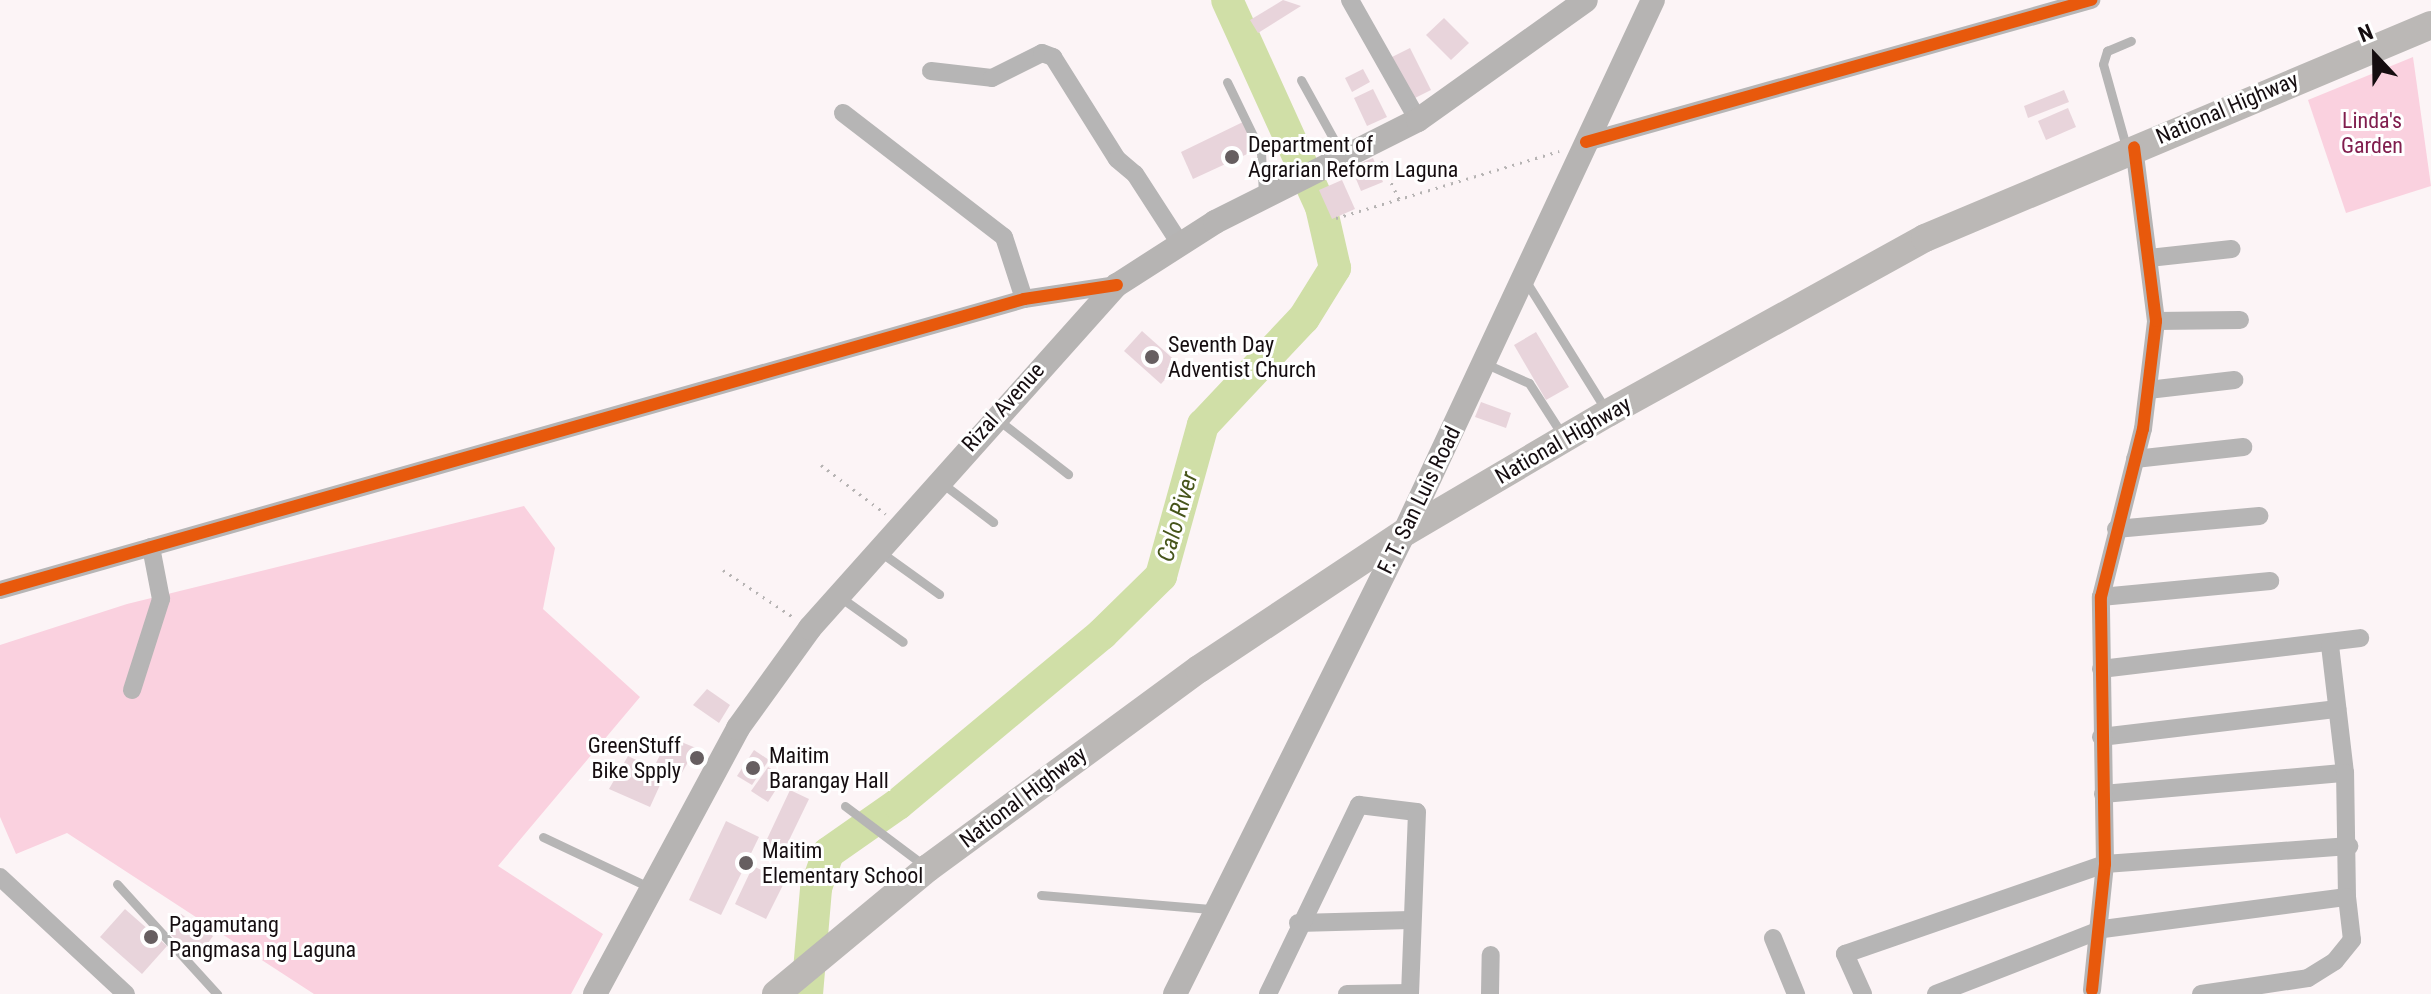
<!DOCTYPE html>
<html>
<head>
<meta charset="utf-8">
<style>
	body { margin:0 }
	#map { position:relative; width:2431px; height:994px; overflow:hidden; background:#fcf4f6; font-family:"Roboto Condensed",sans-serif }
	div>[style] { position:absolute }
	.green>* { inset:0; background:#fad1df }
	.river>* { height:32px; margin:-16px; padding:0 16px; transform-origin:16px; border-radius:16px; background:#d0dfa7 }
	.building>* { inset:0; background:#e8d4db }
	.path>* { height:3px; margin-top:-1.5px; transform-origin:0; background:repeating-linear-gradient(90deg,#b6b3b3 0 2px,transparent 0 8px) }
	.lane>* { height:9px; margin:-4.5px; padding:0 4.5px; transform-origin:4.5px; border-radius:4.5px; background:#b6b5b5 }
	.street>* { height:18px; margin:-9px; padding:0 9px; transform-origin:9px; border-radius:9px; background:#b6b5b5 }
	.secondary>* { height:24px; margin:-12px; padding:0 12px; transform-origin:12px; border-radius:12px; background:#b6b4b3 }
	.primary>* { height:28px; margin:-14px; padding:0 14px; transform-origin:14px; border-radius:14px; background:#bbb8b6 }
	.cycleway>* { height:12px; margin:-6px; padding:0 6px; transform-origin:6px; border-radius:6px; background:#e8590c }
	.dots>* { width:22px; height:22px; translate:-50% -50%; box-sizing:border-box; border:4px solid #fff; border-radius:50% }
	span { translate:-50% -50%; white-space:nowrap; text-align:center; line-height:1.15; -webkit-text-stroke:6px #fff; paint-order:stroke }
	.street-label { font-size:22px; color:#150d10 }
	.park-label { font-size:22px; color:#801e4e }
	.poi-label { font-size:22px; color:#150d10 }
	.left { translate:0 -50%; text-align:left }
	.right { translate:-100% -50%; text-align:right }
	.water-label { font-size:24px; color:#46551b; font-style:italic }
	.north { position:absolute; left:2335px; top:16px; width:80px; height:80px; -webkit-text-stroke:6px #fff; paint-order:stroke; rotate:338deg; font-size:22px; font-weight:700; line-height:32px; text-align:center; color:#150d10 }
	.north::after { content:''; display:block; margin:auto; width:28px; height:36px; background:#150d10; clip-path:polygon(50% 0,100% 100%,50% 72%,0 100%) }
</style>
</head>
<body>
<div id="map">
	<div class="green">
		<i style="clip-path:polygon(2413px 57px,2431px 186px,2346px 213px,2308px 100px)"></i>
		<i style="clip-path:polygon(524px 506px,555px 548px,543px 609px,640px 697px,498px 866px,603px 934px,571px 994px,314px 994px,67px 833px,16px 854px,0 817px,0 645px,127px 604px)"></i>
	</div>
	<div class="river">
		<i style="left:807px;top:994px;width:106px;rotate:-85.1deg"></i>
		<i style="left:816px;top:888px;width:37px;rotate:-71deg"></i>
		<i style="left:828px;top:853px;width:85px;rotate:-35deg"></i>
		<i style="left:898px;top:804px;width:266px;rotate:-39.8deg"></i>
		<i style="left:1102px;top:634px;width:83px;rotate:-44.5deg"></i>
		<i style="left:1161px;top:576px;width:157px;rotate:-74.5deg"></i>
		<i style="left:1203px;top:425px;width:147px;rotate:-46.7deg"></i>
		<i style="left:1304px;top:318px;width:59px;rotate:-58.2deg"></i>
		<i style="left:1335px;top:268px;width:63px;rotate:-102.9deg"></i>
		<i style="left:1321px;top:207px;width:227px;rotate:-114.4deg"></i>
	</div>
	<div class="building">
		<i style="clip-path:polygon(1283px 0,1301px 6px,1258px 33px,1250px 20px)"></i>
		<i style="clip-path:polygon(1444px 18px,1469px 43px,1451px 60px,1426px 35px)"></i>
		<i style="clip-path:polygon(1410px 48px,1431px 90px,1411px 100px,1390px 58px)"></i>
		<i style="clip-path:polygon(1363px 69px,1370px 82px,1352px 92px,1345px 78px)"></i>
		<i style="clip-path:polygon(1373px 89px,1387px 117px,1367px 126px,1354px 98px)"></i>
		<i style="clip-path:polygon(2064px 90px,2069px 102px,2028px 118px,2024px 106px)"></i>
		<i style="clip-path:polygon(2068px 108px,2076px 127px,2046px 140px,2038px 121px)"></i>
		<i style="clip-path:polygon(1245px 121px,1258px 149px,1193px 179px,1181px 152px)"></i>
		<i style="clip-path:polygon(1373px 158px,1383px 182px,1361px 191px,1351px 167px)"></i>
		<i style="clip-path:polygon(1342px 180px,1355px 209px,1332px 219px,1319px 190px)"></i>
		<i style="clip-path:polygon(1142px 331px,1179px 364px,1161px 384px,1124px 351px)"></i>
		<i style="clip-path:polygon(1536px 332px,1569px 387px,1546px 400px,1514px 345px)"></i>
		<i style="clip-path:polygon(1481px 402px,1511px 413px,1506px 428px,1475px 417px)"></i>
		<i style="clip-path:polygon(707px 689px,730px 705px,719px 723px,693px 705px)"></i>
		<i style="clip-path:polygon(669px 737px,696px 748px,680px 776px,655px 765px)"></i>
		<i style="clip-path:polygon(754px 750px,769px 760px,752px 785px,737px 776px)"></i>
		<i style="clip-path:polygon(628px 756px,665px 774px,650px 807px,609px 789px)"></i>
		<i style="clip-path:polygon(768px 767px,784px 777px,768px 802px,751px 791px)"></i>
		<i style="clip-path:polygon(790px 790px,809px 799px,779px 861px,761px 852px)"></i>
		<i style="clip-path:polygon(726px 821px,759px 837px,721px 915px,689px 900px)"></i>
		<i style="clip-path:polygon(753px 866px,785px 881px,766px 919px,735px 904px)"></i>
		<i style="clip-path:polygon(125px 909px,167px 946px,142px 974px,100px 937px)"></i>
		<i style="clip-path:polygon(181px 914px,213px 936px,199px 956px,168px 933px)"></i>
	</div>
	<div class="path">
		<i style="left:1381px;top:161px;width:44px;rotate:64.6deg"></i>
		<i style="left:1336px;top:218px;width:233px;rotate:-16.7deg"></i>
		<i style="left:821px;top:465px;width:81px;rotate:37deg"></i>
		<i style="left:723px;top:570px;width:84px;rotate:33.9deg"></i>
	</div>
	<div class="lane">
		<i style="left:1301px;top:80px;width:87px;rotate:61.1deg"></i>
		<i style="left:1227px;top:82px;width:78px;rotate:64.1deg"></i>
		<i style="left:1261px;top:152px;width:42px;rotate:87.3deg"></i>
		<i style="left:2127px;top:150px;width:89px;rotate:-105.6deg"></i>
		<i style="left:2103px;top:64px;width:14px;rotate:-73deg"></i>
		<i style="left:2107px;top:51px;width:26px;rotate:-23deg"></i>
		<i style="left:1525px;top:280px;width:153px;rotate:58.1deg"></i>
		<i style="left:1484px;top:363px;width:49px;rotate:24deg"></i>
		<i style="left:1529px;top:383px;width:63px;rotate:57.3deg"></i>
		<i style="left:997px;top:419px;width:90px;rotate:37.8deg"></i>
		<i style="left:943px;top:484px;width:63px;rotate:37.2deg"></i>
		<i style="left:879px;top:551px;width:74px;rotate:35.6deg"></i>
		<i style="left:840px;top:597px;width:77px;rotate:35.5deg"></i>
		<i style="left:845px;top:806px;width:100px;rotate:36.9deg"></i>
		<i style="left:543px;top:837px;width:117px;rotate:25.3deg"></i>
		<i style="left:117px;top:884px;width:149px;rotate:47.7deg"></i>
		<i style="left:1041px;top:895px;width:173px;rotate:4.7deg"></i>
	</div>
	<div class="street">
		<i style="left:1350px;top:0;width:138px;rotate:60.5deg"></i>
		<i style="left:931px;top:71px;width:61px;rotate:6.5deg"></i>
		<i style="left:992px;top:78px;width:56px;rotate:-26.6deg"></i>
		<i style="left:1042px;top:53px;width:12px;rotate:20deg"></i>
		<i style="left:1053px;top:57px;width:120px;rotate:57.9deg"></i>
		<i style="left:1117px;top:159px;width:23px;rotate:40deg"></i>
		<i style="left:1135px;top:174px;width:81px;rotate:57.1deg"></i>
		<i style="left:843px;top:113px;width:203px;rotate:37.6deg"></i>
		<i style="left:1004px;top:237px;width:65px;rotate:72.1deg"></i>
		<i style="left:1586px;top:142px;width:525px;rotate:-15.71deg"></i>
		<i style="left:2149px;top:258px;width:83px;rotate:-6.2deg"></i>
		<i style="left:2156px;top:321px;width:84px;rotate:-0.7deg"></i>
		<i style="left:2148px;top:390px;width:87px;rotate:-6.6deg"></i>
		<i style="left:2135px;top:459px;width:109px;rotate:-6.3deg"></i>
		<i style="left:2116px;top:529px;width:144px;rotate:-5.2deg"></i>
		<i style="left:0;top:590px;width:1065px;rotate:-15.86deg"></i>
		<i style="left:1024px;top:299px;width:94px;rotate:-8.6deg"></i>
		<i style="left:2101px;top:597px;width:170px;rotate:-5.4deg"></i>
		<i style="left:2101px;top:669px;width:261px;rotate:-6.8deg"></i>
		<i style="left:132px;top:690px;width:96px;rotate:-72.3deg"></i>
		<i style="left:161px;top:599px;width:53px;rotate:-100.9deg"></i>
		<i style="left:2101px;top:737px;width:238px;rotate:-6.8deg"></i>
		<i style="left:2103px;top:794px;width:243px;rotate:-5deg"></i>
		<i style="left:2345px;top:773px;width:128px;rotate:-96.7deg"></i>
		<i style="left:0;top:877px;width:172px;rotate:42.9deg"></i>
		<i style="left:1298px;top:923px;width:112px;rotate:-1.5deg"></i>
		<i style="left:1773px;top:938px;width:61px;rotate:67.7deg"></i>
		<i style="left:2092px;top:990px;width:127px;rotate:-84.1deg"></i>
		<i style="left:2105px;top:864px;width:267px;rotate:-90.9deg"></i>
		<i style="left:2101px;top:597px;width:173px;rotate:-76deg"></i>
		<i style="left:2143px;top:429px;width:109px;rotate:-83.1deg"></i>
		<i style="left:2156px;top:321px;width:175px;rotate:-97.2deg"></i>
		<i style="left:1268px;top:994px;width:210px;rotate:-64.3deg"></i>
		<i style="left:1359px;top:805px;width:58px;rotate:6.9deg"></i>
		<i style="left:1417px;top:812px;width:182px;rotate:92.2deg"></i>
		<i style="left:1347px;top:994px;width:63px;rotate:-0.9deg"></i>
		<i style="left:1490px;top:994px;width:39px;rotate:-89deg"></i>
		<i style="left:1863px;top:994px;width:44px;rotate:-114.2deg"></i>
		<i style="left:1845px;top:954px;width:275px;rotate:-19.1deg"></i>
		<i style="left:2105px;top:864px;width:245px;rotate:-4.2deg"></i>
		<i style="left:1936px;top:994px;width:179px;rotate:-21.3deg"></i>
		<i style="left:2103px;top:929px;width:246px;rotate:-7.5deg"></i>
		<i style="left:2347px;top:897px;width:124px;rotate:-90.9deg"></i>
		<i style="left:2201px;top:994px;width:108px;rotate:-8.5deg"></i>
		<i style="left:2308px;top:978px;width:32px;rotate:-32deg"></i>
		<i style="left:2335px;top:961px;width:27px;rotate:-51deg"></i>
		<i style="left:2352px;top:940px;width:43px;rotate:-96.6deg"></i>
	</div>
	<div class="secondary">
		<i style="left:595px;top:994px;width:302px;rotate:-61.7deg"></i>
		<i style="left:738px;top:728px;width:123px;rotate:-54.2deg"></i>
		<i style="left:810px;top:628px;width:460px;rotate:-48.2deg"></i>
		<i style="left:1117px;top:285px;width:117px;rotate:-32.7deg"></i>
		<i style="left:1215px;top:222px;width:227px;rotate:-26.7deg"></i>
		<i style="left:1418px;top:120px;width:206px;rotate:-35.5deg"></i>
		<i style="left:1175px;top:994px;width:515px;rotate:-63.58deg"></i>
		<i style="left:1404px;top:533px;width:588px;rotate:-64.96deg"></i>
	</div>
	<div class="primary">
		<i style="left:776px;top:994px;width:197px;rotate:-39.7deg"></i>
		<i style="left:928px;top:868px;width:336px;rotate:-36.3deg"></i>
		<i style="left:1199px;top:669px;width:246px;rotate:-33.6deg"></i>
		<i style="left:1404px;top:533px;width:237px;rotate:-30.5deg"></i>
		<i style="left:1608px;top:413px;width:362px;rotate:-28.9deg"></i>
		<i style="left:1925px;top:238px;width:549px;rotate:-22.83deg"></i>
	</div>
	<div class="cycleway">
		<i style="left:1586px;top:142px;width:525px;rotate:-15.71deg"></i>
		<i style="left:0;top:590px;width:1065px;rotate:-15.86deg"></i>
		<i style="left:1024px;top:299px;width:94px;rotate:-8.6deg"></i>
		<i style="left:2092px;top:990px;width:127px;rotate:-84.1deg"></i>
		<i style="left:2105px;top:864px;width:267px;rotate:-90.9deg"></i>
		<i style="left:2101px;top:597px;width:173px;rotate:-76deg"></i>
		<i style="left:2143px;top:429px;width:109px;rotate:-83.1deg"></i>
		<i style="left:2156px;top:321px;width:175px;rotate:-97.2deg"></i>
	</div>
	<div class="dots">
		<i style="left:1232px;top:157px;background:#665e60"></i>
		<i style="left:1152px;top:357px;background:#665e60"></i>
		<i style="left:697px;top:758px;background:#665e60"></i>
		<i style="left:753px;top:768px;background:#665e60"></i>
		<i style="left:746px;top:863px;background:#665e60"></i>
		<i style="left:151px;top:937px;background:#665e60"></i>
	</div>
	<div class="street-label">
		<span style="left:2227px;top:108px;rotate:-23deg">National Highway</span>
		<span style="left:1003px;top:407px;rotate:-48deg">Rizal Avenue</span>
		<span style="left:1563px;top:440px;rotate:-30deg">National Highway</span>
		<span style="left:1419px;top:500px;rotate:-64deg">F. T. San Luis Road</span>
		<span style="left:1023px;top:797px;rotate:-37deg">National Highway</span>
	</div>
	<div class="park-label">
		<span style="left:2372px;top:133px">Linda's<br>Garden</span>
	</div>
	<div class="poi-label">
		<span class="left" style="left:1248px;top:157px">Department of<br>Agrarian Reform Laguna</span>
		<span class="left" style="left:1168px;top:357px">Seventh Day<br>Adventist Church</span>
		<span class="right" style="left:681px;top:758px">GreenStuff<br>Bike Spply</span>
		<span class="left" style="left:769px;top:768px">Maitim<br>Barangay Hall</span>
		<span class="left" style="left:762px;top:863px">Maitim<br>Elementary School</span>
		<span class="left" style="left:169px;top:937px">Pagamutang<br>Pangmasa ng Laguna</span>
	</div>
	<div class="water-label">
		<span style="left:1178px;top:517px;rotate:-74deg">Calo River</span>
	</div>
	<div class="north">N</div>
</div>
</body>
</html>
